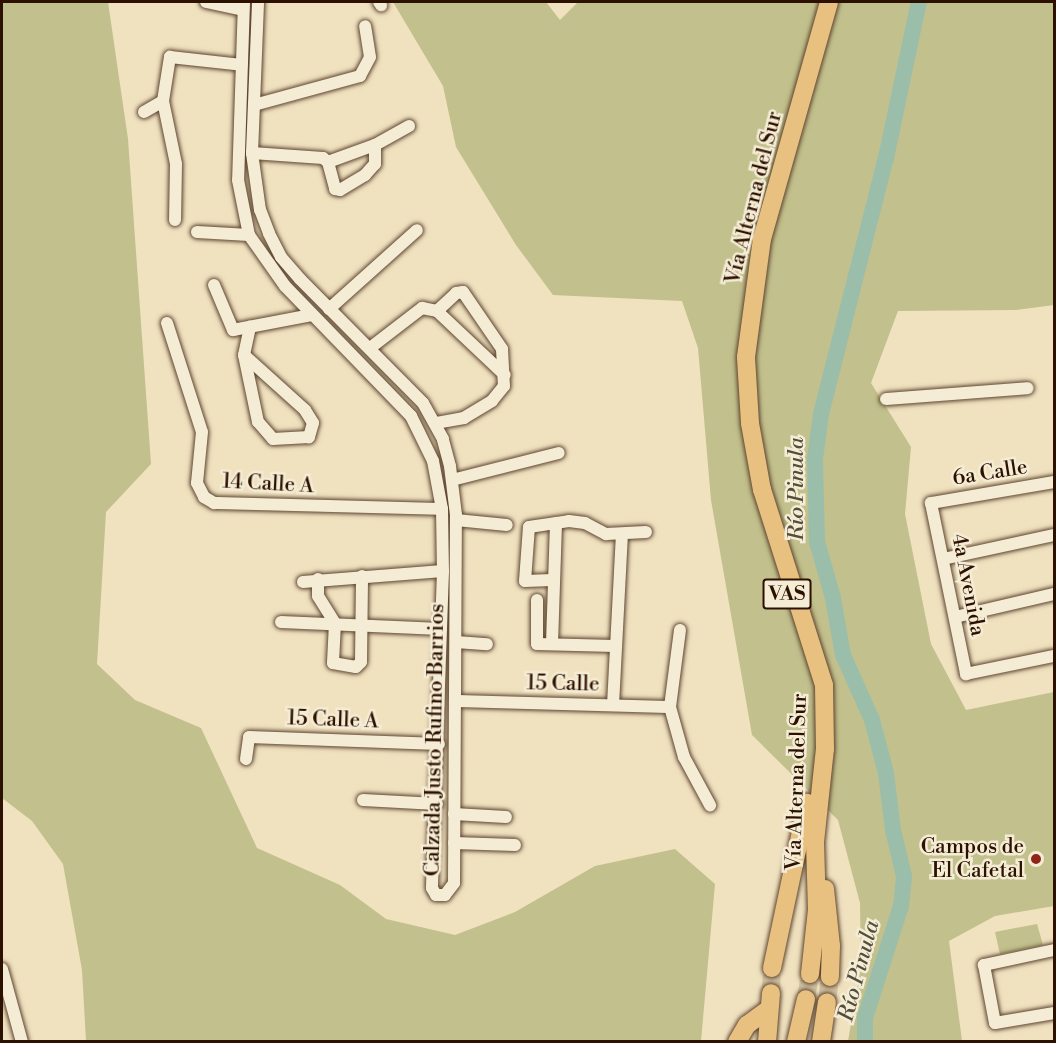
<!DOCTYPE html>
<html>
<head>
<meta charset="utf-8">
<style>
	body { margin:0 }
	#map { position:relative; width:1056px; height:1043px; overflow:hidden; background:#f0e1bf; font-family:"Libre Bodoni",serif }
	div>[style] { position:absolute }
	.green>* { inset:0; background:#c2c08c }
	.river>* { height:16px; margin:-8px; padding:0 8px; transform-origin:8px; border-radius:8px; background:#9bbeab }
	.highway-tunnel>* { height:18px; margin-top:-9px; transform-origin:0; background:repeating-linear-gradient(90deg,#d3c2a2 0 18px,transparent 0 27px) }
	.roads { filter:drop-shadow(0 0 2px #5d4530) drop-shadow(0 0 2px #5d4530) }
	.minor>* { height:12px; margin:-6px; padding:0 6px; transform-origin:6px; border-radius:6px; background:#f5ecd5 }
	.highway>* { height:18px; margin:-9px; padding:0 9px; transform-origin:9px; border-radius:9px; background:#e8c080 }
	.dots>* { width:16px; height:16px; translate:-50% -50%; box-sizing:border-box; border:3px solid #f5ecd5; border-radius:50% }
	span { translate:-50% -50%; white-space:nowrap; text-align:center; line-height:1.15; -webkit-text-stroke:5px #f5ecd5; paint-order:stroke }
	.shield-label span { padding:2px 4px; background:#f5ecd5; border:2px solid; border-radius:4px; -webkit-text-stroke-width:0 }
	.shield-label { font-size:20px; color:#2c1100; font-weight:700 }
	.street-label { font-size:21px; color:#2c1100 }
	.poi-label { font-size:21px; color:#2c1100 }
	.right { translate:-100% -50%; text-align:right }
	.water-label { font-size:22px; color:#534e3c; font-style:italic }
	.frame { position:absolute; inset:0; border:3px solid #2c1100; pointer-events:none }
</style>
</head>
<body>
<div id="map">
	<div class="green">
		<i style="clip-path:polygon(2px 2px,108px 2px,128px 139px,151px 464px,106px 512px,97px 664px,135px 700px,201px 728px,257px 848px,340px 885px,386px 919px,455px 935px,515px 912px,595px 866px,675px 849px,715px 884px,701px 1041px,86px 1041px,82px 970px,63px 864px,32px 821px,2px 798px)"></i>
		<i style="clip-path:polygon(393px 2px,546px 2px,560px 20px,578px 2px,1054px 2px,1054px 305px,1016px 310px,898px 311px,871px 383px,911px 447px,905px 514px,931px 644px,966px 710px,1054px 692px,1054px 906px,995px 916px,949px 941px,962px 1041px,848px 1041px,861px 967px,860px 903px,838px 820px,752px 735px,711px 500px,698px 348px,682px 301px,553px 295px,516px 245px,456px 147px,443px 86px)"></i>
		<i style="clip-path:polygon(1037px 924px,1043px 945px,1000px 954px,995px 932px)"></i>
	</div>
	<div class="river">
		<i style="left:865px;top:1042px;width:24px;rotate:-90deg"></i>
		<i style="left:865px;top:1018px;width:118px;rotate:-72.2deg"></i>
		<i style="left:901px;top:906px;width:30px;rotate:-84deg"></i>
		<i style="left:904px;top:876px;width:47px;rotate:-103.4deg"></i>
		<i style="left:893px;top:830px;width:57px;rotate:-97deg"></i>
		<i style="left:886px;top:773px;width:55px;rotate:-104.8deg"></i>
		<i style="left:872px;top:720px;width:71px;rotate:-114deg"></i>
		<i style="left:843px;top:655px;width:58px;rotate:-100deg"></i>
		<i style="left:833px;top:598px;width:58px;rotate:-105.9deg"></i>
		<i style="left:817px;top:542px;width:83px;rotate:-91.4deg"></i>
		<i style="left:815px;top:459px;width:45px;rotate:-82.4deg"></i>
		<i style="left:821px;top:414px;width:264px;rotate:-75.8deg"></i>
		<i style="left:886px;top:158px;width:159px;rotate:-78.1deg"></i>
	</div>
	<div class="highway-tunnel">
		<i style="left:771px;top:993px;width:25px;rotate:-88deg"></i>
		<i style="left:806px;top:999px;width:25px;rotate:-81deg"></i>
		<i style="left:827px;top:1002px;width:25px;rotate:-83deg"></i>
	</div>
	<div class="roads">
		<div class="minor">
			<i style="left:206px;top:2px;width:38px;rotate:12deg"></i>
			<i style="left:244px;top:2px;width:178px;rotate:91.9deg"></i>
			<i style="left:238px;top:180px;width:56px;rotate:78.7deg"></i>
			<i style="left:249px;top:235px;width:62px;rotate:54.8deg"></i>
			<i style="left:285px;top:286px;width:181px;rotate:45.9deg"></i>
			<i style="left:411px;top:416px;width:50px;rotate:63.9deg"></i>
			<i style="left:433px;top:461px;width:49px;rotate:79.4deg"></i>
			<i style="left:442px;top:509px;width:62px;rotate:89.1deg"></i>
			<i style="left:443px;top:571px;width:317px;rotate:92deg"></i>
			<i style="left:432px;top:888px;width:8px;rotate:60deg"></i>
			<i style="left:436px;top:895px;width:9px"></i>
			<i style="left:445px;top:895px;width:15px;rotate:-53deg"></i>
			<i style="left:454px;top:883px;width:368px;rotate:-89.7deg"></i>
			<i style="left:456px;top:515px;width:49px;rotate:-97deg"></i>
			<i style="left:450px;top:466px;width:28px;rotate:-105deg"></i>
			<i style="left:443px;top:439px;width:41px;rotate:-119.1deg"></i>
			<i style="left:423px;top:403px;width:175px;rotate:-134.8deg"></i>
			<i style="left:300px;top:279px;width:29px;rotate:-131deg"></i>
			<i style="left:281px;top:257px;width:27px;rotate:-117deg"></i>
			<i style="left:269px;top:233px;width:25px;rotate:-111deg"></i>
			<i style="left:260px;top:210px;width:58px;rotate:-98deg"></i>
			<i style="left:252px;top:153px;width:151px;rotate:-87.7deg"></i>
			<i style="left:379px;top:2px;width:4px;rotate:56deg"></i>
			<i style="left:163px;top:101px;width:64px;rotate:78.3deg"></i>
			<i style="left:176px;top:164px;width:56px;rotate:91deg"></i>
			<i style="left:254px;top:105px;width:110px;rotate:-15.3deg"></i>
			<i style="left:360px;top:76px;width:21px;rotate:-62deg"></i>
			<i style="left:370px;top:57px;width:31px;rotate:-99deg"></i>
			<i style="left:144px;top:112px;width:22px;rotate:-30deg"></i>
			<i style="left:163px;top:101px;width:45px;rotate:-81deg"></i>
			<i style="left:170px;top:57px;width:72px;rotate:6.3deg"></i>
			<i style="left:252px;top:153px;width:71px;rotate:4deg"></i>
			<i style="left:323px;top:158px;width:6px;rotate:39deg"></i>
			<i style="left:328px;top:162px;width:28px;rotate:75deg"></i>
			<i style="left:335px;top:189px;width:5px;rotate:11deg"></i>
			<i style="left:340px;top:190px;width:29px;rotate:-31deg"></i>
			<i style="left:365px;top:175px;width:15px;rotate:-48deg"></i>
			<i style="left:375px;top:164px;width:19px;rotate:-90deg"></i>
			<i style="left:328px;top:162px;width:50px;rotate:-19.9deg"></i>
			<i style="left:375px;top:145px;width:39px;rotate:-29deg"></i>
			<i style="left:197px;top:232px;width:52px;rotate:3.3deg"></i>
			<i style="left:214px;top:285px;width:49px;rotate:67.1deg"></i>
			<i style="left:233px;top:330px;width:80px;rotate:-10.8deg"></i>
			<i style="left:329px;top:309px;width:118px;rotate:-41.9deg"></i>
			<i style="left:437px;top:311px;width:93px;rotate:43.3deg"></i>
			<i style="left:167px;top:323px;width:114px;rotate:72.2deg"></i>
			<i style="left:202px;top:432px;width:51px;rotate:95.6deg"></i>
			<i style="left:197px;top:483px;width:16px;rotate:63deg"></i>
			<i style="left:204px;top:497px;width:12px;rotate:31deg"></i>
			<i style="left:214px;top:503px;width:228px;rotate:1.5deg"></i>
			<i style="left:370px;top:348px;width:66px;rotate:-37.6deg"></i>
			<i style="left:422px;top:308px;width:15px;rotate:11deg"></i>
			<i style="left:437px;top:311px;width:26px;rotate:-43deg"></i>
			<i style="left:456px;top:293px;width:7px;rotate:-8deg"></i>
			<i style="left:463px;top:292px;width:69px;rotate:55.6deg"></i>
			<i style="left:502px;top:349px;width:37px;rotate:87deg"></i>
			<i style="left:504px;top:386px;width:19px;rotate:129deg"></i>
			<i style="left:492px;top:401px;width:33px;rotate:149deg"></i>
			<i style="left:464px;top:418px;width:29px;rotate:170deg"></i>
			<i style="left:244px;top:355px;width:82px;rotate:42deg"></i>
			<i style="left:305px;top:410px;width:15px;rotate:58deg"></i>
			<i style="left:313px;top:423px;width:15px;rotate:106deg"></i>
			<i style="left:309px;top:437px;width:36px;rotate:177deg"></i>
			<i style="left:273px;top:439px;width:23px;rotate:-131deg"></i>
			<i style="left:258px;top:422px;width:68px;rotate:-101.8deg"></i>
			<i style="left:244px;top:355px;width:29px;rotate:-78deg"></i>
			<i style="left:886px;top:399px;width:142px;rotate:-4.4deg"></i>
			<i style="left:452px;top:480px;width:110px;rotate:-14.2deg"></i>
			<i style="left:1054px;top:482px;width:125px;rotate:170.3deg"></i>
			<i style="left:931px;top:503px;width:175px;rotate:78.4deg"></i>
			<i style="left:966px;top:674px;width:90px;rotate:-11.6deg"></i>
			<i style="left:456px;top:520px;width:51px;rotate:5.6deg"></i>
			<i style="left:943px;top:559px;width:114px;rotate:-12.2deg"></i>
			<i style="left:318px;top:579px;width:17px;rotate:90deg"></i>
			<i style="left:318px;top:596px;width:32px;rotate:58deg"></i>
			<i style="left:335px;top:623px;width:40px;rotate:92.9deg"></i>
			<i style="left:333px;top:663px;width:23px;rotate:10deg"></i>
			<i style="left:356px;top:667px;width:7px;rotate:-45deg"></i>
			<i style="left:361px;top:662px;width:86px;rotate:-89.3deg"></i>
			<i style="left:552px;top:580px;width:27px;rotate:178deg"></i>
			<i style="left:525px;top:581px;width:54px;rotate:-85.8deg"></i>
			<i style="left:529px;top:527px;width:40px;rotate:-8.5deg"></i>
			<i style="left:569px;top:521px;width:16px;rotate:7deg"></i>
			<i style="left:585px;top:523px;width:24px;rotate:28deg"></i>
			<i style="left:606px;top:534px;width:40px;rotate:-2.9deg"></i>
			<i style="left:303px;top:582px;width:140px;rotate:-4.5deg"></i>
			<i style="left:537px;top:600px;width:44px;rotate:90deg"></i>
			<i style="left:537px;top:644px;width:78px;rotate:1.5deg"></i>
			<i style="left:955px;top:617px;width:102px;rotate:-13.1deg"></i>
			<i style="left:281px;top:622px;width:160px;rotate:2.5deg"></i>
			<i style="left:680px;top:630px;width:78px;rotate:97.4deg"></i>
			<i style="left:670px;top:707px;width:52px;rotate:74.4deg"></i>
			<i style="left:684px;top:757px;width:55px;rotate:61.6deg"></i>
			<i style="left:456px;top:642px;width:31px;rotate:4deg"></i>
			<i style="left:552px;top:644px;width:121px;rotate:-88.1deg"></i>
			<i style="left:455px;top:701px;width:215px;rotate:1.6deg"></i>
			<i style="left:613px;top:705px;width:171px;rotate:-87deg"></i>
			<i style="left:246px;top:759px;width:22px;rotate:-82deg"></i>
			<i style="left:249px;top:737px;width:190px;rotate:2.1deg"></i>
			<i style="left:363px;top:800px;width:74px;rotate:3.1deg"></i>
			<i style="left:454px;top:814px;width:52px;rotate:3.3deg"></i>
			<i style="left:454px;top:843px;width:61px;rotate:1.9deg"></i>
			<i style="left:1054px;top:950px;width:72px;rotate:167.9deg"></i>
			<i style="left:984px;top:965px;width:59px;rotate:79.3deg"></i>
			<i style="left:995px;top:1023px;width:60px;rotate:-9.6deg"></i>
			<i style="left:2px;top:969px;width:76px;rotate:74.7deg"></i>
		</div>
		<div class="highway">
			<i style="left:825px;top:889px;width:57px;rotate:84deg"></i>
			<i style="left:831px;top:946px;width:31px;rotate:92deg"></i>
			<i style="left:772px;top:968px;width:169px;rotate:-78deg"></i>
			<i style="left:810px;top:974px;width:64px;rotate:-83.8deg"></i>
			<i style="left:817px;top:910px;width:68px;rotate:-91.7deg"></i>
			<i style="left:815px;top:842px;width:94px;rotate:-83.9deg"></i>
			<i style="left:825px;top:749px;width:64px;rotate:-90.9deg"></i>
			<i style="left:824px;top:685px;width:205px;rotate:-107.6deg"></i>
			<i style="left:762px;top:490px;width:68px;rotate:-100.2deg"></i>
			<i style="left:750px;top:423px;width:66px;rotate:-93.5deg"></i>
			<i style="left:746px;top:357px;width:119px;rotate:-82.3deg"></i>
			<i style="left:762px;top:239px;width:246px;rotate:-74.2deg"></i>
			<i style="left:737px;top:1042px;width:20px;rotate:-60deg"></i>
			<i style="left:747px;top:1025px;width:27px;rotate:-36deg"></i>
			<i style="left:767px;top:1042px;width:49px;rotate:-85.3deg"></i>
			<i style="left:796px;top:1042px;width:44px;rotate:-76.9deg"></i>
			<i style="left:821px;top:1042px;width:40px;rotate:-81.5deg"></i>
		</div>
	</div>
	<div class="dots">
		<i style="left:1036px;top:859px;background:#8f2418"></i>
	</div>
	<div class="shield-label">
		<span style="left:787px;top:594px">VAS</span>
	</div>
	<div class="street-label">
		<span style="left:754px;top:198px;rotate:-76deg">Vía Alterna del Sur</span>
		<span style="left:990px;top:473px;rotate:-9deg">6a Calle</span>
		<span style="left:268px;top:484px;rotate:3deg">14 Calle A</span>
		<span style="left:968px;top:585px;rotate:79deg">4a Avenida</span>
		<span style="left:563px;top:684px;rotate:1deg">15 Calle</span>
		<span style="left:333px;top:720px;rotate:2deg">15 Calle A</span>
		<span style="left:435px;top:740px;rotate:-89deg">Calzada Justo Rufino Barrios</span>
		<span style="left:797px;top:782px;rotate:-88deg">Vía Alterna del Sur</span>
	</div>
	<div class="poi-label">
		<span class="right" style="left:1024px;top:859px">Campos de<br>El Cafetal</span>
	</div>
	<div class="water-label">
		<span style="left:797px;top:489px;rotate:-90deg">Río Pinula</span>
		<span style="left:859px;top:971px;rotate:-75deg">Río Pinula</span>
	</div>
	<div class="frame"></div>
</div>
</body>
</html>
